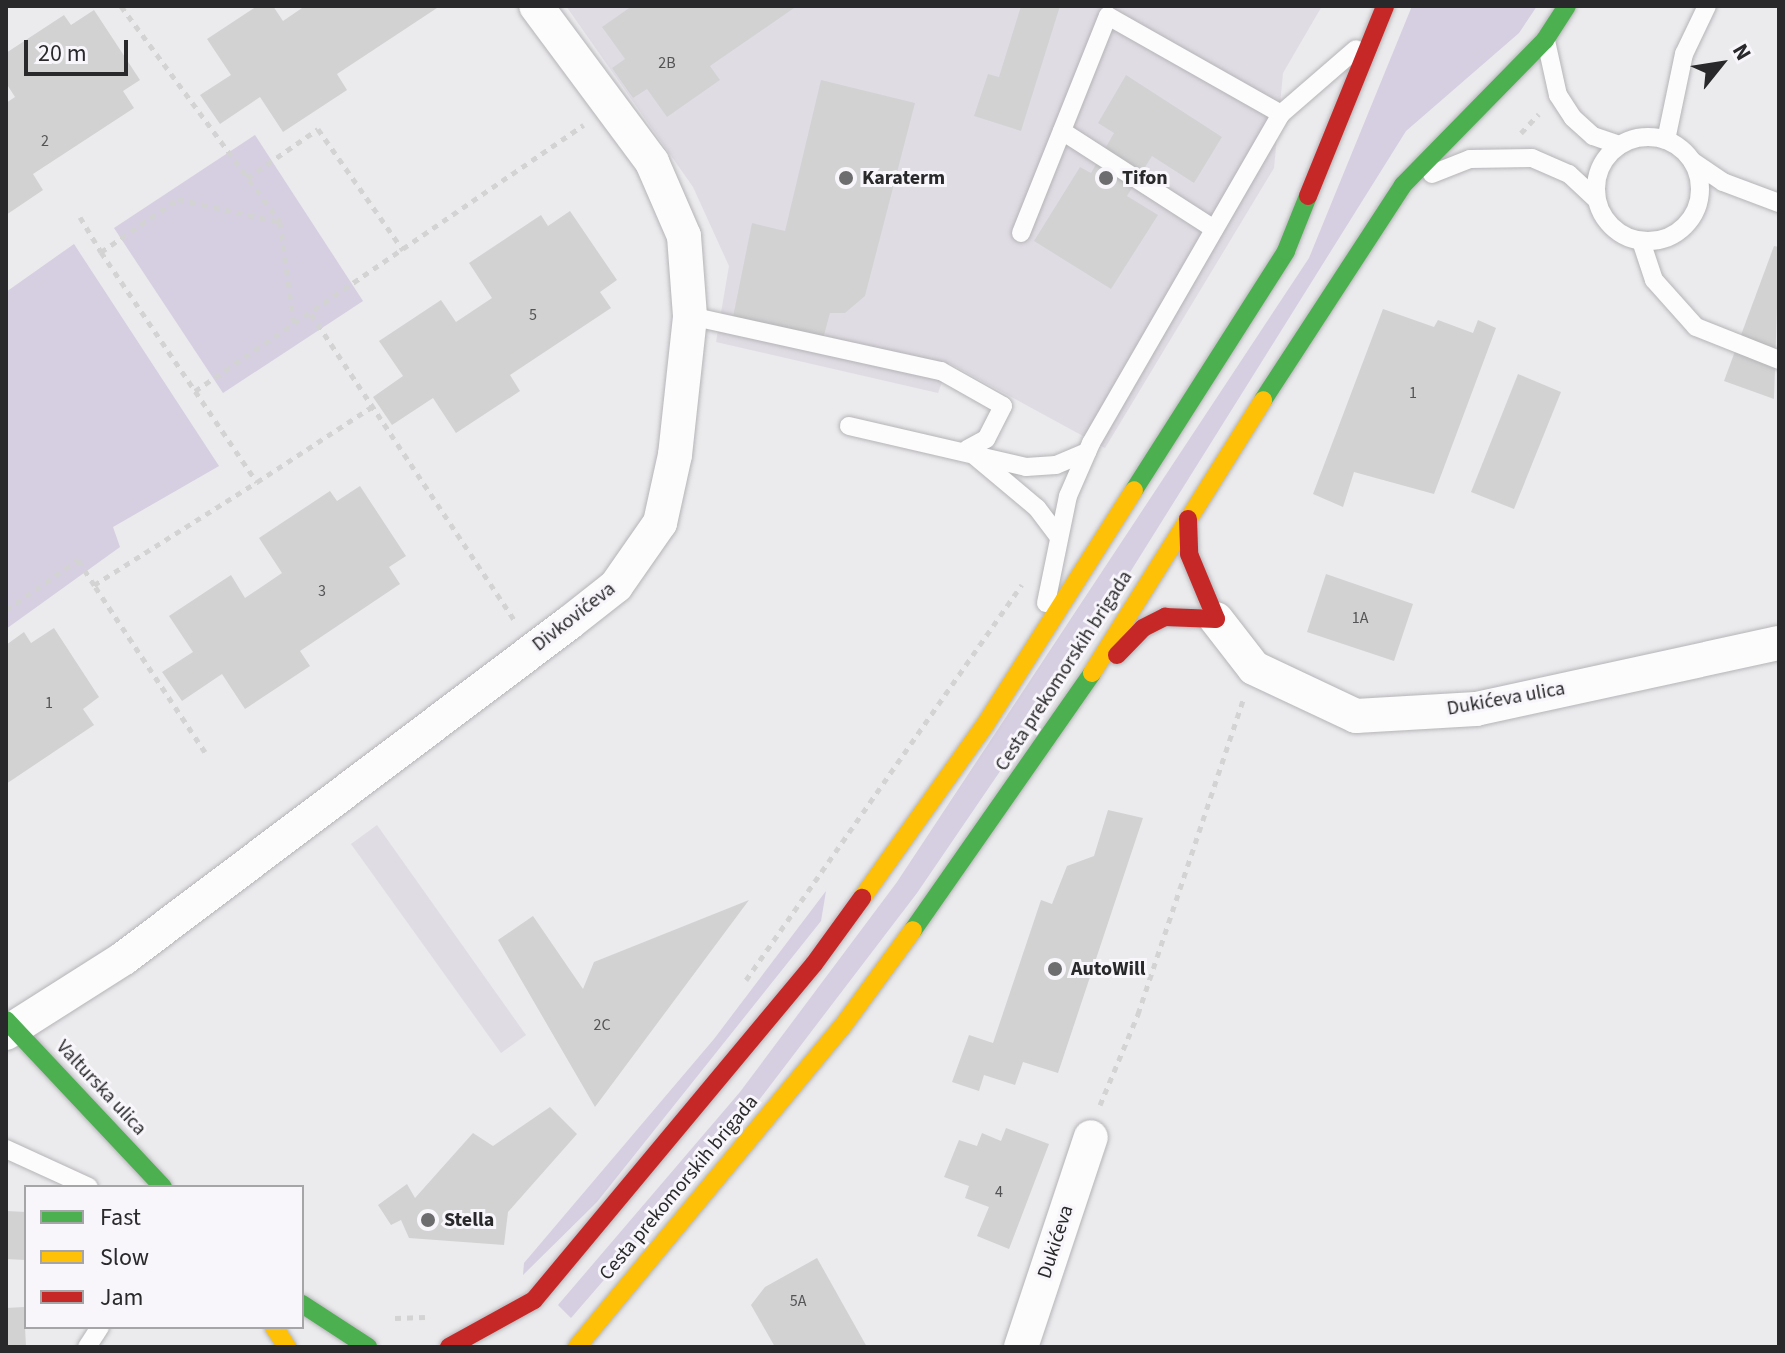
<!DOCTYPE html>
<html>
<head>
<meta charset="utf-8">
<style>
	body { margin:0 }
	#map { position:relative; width:1785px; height:1353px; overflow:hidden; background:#ebeaed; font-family:"Source Sans 3",sans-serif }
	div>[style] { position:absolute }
	.built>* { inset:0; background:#e0dce4 }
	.green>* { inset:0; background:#d6cee1 }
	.building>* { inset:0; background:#d2d2d3 }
	.path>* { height:5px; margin-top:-2.5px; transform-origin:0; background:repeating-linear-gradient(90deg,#d3d3d4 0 6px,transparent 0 12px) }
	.roads { filter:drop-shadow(0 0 2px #b5b4b7) drop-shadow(0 0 2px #b5b4b7) }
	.lane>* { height:18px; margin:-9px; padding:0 9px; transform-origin:9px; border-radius:9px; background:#fcfcfc }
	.lane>.ring { margin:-9px; padding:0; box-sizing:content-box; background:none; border:18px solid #fcfcfc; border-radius:50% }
	.street>* { height:34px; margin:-17px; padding:0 17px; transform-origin:17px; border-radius:17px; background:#fcfcfc }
	.fast>* { height:18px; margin:-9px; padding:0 9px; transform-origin:9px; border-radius:9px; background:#4caf50 }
	.slow>* { height:18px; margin:-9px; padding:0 9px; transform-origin:9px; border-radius:9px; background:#ffc107 }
	.jam>* { height:18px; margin:-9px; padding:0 9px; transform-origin:9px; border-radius:9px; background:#c62828 }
	.dots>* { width:22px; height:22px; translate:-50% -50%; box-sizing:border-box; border:4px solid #f8f6fb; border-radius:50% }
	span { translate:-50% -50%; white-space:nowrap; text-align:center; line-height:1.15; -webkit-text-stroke:6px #f8f6fb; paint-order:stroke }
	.number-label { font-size:16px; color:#545355 }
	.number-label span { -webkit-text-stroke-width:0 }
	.poi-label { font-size:20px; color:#29282a; font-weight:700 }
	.left { translate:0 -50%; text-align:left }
	.street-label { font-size:20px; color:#29282a }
	.frame { position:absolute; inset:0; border:8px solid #29282a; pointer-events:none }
	.legend { position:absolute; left:24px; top:1185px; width:280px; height:144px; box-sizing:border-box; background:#f8f6fb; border:2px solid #a5a4a7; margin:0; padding:10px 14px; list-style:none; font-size:24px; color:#29282a }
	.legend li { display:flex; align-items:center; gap:16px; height:40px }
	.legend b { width:40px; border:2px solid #a5a4a7 }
	.north { position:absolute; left:1681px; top:24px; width:80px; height:80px; -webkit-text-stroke:6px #f8f6fb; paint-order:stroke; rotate:60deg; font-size:22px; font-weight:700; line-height:32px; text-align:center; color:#29282a }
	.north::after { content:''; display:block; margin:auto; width:28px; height:36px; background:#29282a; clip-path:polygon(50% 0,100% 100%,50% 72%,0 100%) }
	.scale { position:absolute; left:24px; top:40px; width:104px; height:36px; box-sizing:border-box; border:4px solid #29282a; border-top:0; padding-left:10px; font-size:24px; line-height:28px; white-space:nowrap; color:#29282a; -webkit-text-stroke:6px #f8f6fb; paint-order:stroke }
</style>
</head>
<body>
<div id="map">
	<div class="built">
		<i style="clip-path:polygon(566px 6px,1322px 6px,1283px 73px,1274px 168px,1105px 448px,949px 363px,938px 393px,716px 342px,729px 266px,693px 187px)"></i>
		<i style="clip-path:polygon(377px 825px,526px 1035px,501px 1053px,351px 844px)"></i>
	</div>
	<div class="green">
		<i style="clip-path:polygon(1412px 6px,1537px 6px,1519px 33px,1406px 131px,1067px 673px,917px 893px,756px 1104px,571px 1318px,558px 1305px,740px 1092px,897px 882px,1309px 258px)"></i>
		<i style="clip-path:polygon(255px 135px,363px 301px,223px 393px,114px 228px)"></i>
		<i style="clip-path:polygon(74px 244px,219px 466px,113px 527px,120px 547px,6px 629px,6px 292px)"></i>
		<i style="clip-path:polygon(826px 891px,821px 921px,597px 1202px,523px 1275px,524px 1263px,714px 1039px)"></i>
	</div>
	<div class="building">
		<i style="clip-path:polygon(257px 6px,273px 6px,283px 21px,305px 6px,440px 6px,337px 74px,347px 90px,283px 132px,260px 97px,220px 124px,200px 95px,231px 75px,207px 39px)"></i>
		<i style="clip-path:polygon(632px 6px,797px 6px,710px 66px,720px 80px,667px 117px,647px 89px,633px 98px,612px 68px,625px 59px,602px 27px)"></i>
		<i style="clip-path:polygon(1021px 6px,1060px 6px,1021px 131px,974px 116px,988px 74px,999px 77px)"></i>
		<i style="clip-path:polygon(94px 10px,140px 80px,123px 91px,134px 108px,33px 174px,43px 190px,6px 215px,6px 103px,15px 97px,6px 83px,6px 53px,64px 15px,71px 25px)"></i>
		<i style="clip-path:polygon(1126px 75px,1222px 137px,1194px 183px,1152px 156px,1127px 196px,1158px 215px,1111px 289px,1034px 241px,1080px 167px,1091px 173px,1114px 133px,1098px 123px)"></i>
		<i style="clip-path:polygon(821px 80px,915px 103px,865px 296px,845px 313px,830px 313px,823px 339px,733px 317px,752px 223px,785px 231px)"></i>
		<i style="clip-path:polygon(570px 211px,617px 280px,600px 292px,611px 308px,510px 375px,520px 391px,456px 433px,433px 398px,392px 425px,373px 397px,403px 376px,379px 341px,441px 300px,456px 322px,492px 298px,469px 263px,541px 215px,548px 226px)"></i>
		<i style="clip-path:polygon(1774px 246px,1779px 247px,1774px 399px,1724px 381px)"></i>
		<i style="clip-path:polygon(1383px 309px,1434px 327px,1438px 320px,1473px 333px,1478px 320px,1496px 328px,1434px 494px,1354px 472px,1343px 507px,1313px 494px)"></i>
		<i style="clip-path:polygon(1518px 374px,1561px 392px,1514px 509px,1471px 492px)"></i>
		<i style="clip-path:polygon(360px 486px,406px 556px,389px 567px,400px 584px,300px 651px,310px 666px,245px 709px,222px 674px,182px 701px,162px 672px,193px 652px,169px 616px,231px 575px,245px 598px,282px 573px,259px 538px,330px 491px,337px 501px)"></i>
		<i style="clip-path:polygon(1326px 574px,1413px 604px,1394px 661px,1307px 632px)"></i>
		<i style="clip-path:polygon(54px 628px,99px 697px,83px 709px,94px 725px,6px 784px,6px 645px,24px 632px,31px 643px)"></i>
		<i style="clip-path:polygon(1108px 810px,1143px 818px,1058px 1073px,1023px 1062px,1015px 1085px,984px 1075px,979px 1091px,952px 1082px,969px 1035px,993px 1043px,1041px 900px,1052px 904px,1067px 866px,1094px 856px)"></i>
		<i style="clip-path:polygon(749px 900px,595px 1107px,498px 940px,533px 916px,583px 989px,594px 962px)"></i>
		<i style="clip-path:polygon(550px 1107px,577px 1134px,508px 1212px,504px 1245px,409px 1238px,401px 1220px,391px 1225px,378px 1205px,407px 1184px,415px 1198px,473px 1133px,493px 1146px)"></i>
		<i style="clip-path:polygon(1006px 1128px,1049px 1144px,1009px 1249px,977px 1236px,989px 1207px,965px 1198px,969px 1186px,944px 1177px,959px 1140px,977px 1146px,982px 1133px,1001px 1141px)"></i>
		<i style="clip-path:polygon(6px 1211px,26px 1212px,26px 1260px,6px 1259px)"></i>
		<i style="clip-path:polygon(817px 1258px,867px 1347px,775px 1347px,751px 1305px,765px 1287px)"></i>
		<i style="clip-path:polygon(24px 1307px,26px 1347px,6px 1347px,6px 1308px)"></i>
	</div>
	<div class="path">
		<i style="left:121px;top:6px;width:268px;rotate:53.6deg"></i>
		<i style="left:280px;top:222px;width:105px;rotate:82.3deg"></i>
		<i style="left:1521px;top:133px;width:26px;rotate:-47deg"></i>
		<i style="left:247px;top:178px;width:86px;rotate:-34.6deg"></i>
		<i style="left:318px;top:129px;width:148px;rotate:54.9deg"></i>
		<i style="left:80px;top:217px;width:41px;rotate:59deg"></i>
		<i style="left:101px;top:252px;width:93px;rotate:-34.5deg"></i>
		<i style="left:178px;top:199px;width:104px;rotate:12.8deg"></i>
		<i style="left:101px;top:252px;width:278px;rotate:55.9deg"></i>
		<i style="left:257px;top:482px;width:139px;rotate:-33.2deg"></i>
		<i style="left:311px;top:314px;width:371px;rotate:56.4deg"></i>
		<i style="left:195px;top:391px;width:471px;rotate:-34.4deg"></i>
		<i style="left:6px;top:610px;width:88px;rotate:-34.8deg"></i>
		<i style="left:78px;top:560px;width:30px;rotate:57deg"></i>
		<i style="left:205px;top:752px;width:201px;rotate:-123.6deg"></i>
		<i style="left:94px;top:585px;width:193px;rotate:-32.3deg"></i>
		<i style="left:746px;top:980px;width:482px;rotate:-55.1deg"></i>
		<i style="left:1100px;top:1105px;width:99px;rotate:-67.3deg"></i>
		<i style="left:1138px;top:1014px;width:331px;rotate:-71.5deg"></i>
		<i style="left:395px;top:1318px;width:30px;rotate:-2deg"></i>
	</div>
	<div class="roads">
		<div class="lane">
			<i style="left:1546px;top:41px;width:55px;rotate:77.5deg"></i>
			<i style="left:1558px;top:95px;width:27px;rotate:57deg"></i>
			<i style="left:1573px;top:118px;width:27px;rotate:42deg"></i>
			<i style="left:1593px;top:136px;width:28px;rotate:19deg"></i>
			<i style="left:1062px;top:131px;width:181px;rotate:32.8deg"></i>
			<i class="ring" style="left:1596px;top:137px;width:86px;height:86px"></i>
			<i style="left:1666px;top:140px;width:88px;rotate:-78.2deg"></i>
			<i style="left:1684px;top:54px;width:53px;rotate:-64.4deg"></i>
			<i style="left:1692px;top:161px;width:37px;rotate:34deg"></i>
			<i style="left:1723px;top:182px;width:60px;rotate:20.6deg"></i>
			<i style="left:1432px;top:174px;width:41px;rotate:-21.5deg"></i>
			<i style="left:1470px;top:159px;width:62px;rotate:-0.9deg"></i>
			<i style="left:1532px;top:158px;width:40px;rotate:23.4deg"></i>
			<i style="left:1569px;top:174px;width:38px;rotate:43deg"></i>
			<i style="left:1021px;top:233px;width:234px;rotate:-68.2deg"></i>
			<i style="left:1108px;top:16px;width:199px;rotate:29.5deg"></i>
			<i style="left:1641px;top:241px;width:41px;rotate:71.6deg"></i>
			<i style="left:1654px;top:280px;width:63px;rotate:48.2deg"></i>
			<i style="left:1696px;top:327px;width:89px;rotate:21.7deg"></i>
			<i style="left:690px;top:316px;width:257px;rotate:12.4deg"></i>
			<i style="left:941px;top:371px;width:71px;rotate:29.4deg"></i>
			<i style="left:1003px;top:406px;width:37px;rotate:117deg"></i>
			<i style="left:986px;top:439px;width:21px;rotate:152deg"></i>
			<i style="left:849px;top:426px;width:182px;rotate:13deg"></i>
			<i style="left:1026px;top:467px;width:30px;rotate:-4deg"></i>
			<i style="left:1056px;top:465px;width:34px;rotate:-23deg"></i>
			<i style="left:975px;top:456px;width:81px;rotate:40deg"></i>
			<i style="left:1037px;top:508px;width:36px;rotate:53deg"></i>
			<i style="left:1046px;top:603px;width:109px;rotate:-78.4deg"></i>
			<i style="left:1068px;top:496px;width:58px;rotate:-66.5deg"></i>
			<i style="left:1091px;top:443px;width:380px;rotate:-60deg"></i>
			<i style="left:1281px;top:114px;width:99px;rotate:-40.9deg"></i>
			<i style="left:6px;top:1149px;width:91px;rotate:24.6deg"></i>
			<i style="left:87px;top:1347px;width:24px;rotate:-57deg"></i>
		</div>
		<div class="street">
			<i style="left:1216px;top:619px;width:62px;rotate:52.2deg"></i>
			<i style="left:1254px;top:668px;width:113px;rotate:25.2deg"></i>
			<i style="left:1356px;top:716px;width:120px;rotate:-3.3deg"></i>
			<i style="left:1476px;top:709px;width:310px;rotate:-12.3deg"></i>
			<i style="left:6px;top:1033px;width:140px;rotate:-32.4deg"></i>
			<i style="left:124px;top:958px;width:557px;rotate:-36.97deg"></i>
			<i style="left:569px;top:623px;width:60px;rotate:-38.2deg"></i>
			<i style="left:616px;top:586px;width:77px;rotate:-55.1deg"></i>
			<i style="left:660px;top:523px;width:70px;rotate:-77.6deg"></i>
			<i style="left:675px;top:455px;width:140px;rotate:-83.8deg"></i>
			<i style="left:690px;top:316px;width:80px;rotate:-94.3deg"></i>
			<i style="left:684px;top:236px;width:81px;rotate:-113.4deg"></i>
			<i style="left:652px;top:162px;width:194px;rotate:-126.6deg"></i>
			<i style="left:1021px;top:1347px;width:221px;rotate:-71.6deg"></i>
		</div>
		<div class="fast">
			<i style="left:1263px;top:400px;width:257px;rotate:-56.9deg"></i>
			<i style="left:1403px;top:185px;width:203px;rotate:-45.6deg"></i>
			<i style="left:1545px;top:40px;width:40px;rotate:-57.1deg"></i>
			<i style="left:1134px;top:490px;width:283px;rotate:-57.5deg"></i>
			<i style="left:1286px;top:251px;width:59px;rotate:-68.2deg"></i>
			<i style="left:913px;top:930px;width:313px;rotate:-55.1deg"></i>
			<i style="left:6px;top:1020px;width:229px;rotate:46.8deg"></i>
			<i style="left:302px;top:1304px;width:79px;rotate:33.1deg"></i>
		</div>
		<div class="slow">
			<i style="left:1092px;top:673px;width:322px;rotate:-57.9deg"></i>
			<i style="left:862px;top:898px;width:212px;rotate:-54.6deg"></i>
			<i style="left:985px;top:725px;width:278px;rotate:-57.6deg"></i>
			<i style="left:274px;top:1327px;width:24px;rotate:57deg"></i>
			<i style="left:577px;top:1347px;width:415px;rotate:-50.4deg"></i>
			<i style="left:842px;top:1027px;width:120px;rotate:-53.8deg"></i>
		</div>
		<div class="jam">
			<i style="left:1308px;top:196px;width:205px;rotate:-67.9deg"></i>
			<i style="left:1188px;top:519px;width:35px;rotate:88deg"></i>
			<i style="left:1189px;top:554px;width:70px;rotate:67.4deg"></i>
			<i style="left:1117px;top:655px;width:37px;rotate:-46deg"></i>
			<i style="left:1143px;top:628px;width:25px;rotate:-27deg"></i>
			<i style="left:1165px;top:617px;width:51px;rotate:2.2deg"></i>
			<i style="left:449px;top:1347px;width:97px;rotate:-28.9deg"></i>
			<i style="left:534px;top:1300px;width:437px;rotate:-50.2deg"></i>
			<i style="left:814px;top:964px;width:82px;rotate:-54deg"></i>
		</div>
	</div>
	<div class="dots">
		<i style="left:846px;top:178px;background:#6d6c6e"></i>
		<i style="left:1106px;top:178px;background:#6d6c6e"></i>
		<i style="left:1055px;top:969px;background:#6d6c6e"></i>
		<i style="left:428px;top:1220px;background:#6d6c6e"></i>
	</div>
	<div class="number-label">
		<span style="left:667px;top:63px">2B</span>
		<span style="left:45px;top:141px">2</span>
		<span style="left:533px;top:315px">5</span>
		<span style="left:1413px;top:393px">1</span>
		<span style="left:322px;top:591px">3</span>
		<span style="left:1360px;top:618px">1A</span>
		<span style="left:49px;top:703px">1</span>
		<span style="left:602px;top:1025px">2C</span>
		<span style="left:999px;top:1192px">4</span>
		<span style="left:798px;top:1301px">5A</span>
	</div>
	<div class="poi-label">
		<span class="left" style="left:862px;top:178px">Karaterm</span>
		<span class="left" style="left:1122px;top:178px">Tifon</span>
		<span class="left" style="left:1071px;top:969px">AutoWill</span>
		<span class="left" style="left:444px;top:1220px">Stella</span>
	</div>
	<div class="street-label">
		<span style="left:574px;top:617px;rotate:-38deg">Divkovićeva</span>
		<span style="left:1064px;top:671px;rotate:-57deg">Cesta prekomorskih brigada</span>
		<span style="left:1506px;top:699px;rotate:-10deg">Dukićeva ulica</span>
		<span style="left:101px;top:1088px;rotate:47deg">Valturska ulica</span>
		<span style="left:679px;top:1188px;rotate:-50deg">Cesta prekomorskih brigada</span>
		<span style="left:1056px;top:1242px;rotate:-72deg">Dukićeva</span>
	</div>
	<div class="frame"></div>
	<ul class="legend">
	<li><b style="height:10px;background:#4caf50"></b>Fast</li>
	<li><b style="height:10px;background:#ffc107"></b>Slow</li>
	<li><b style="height:10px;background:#c62828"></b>Jam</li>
	</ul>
	<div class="north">N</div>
	<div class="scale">20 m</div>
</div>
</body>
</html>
